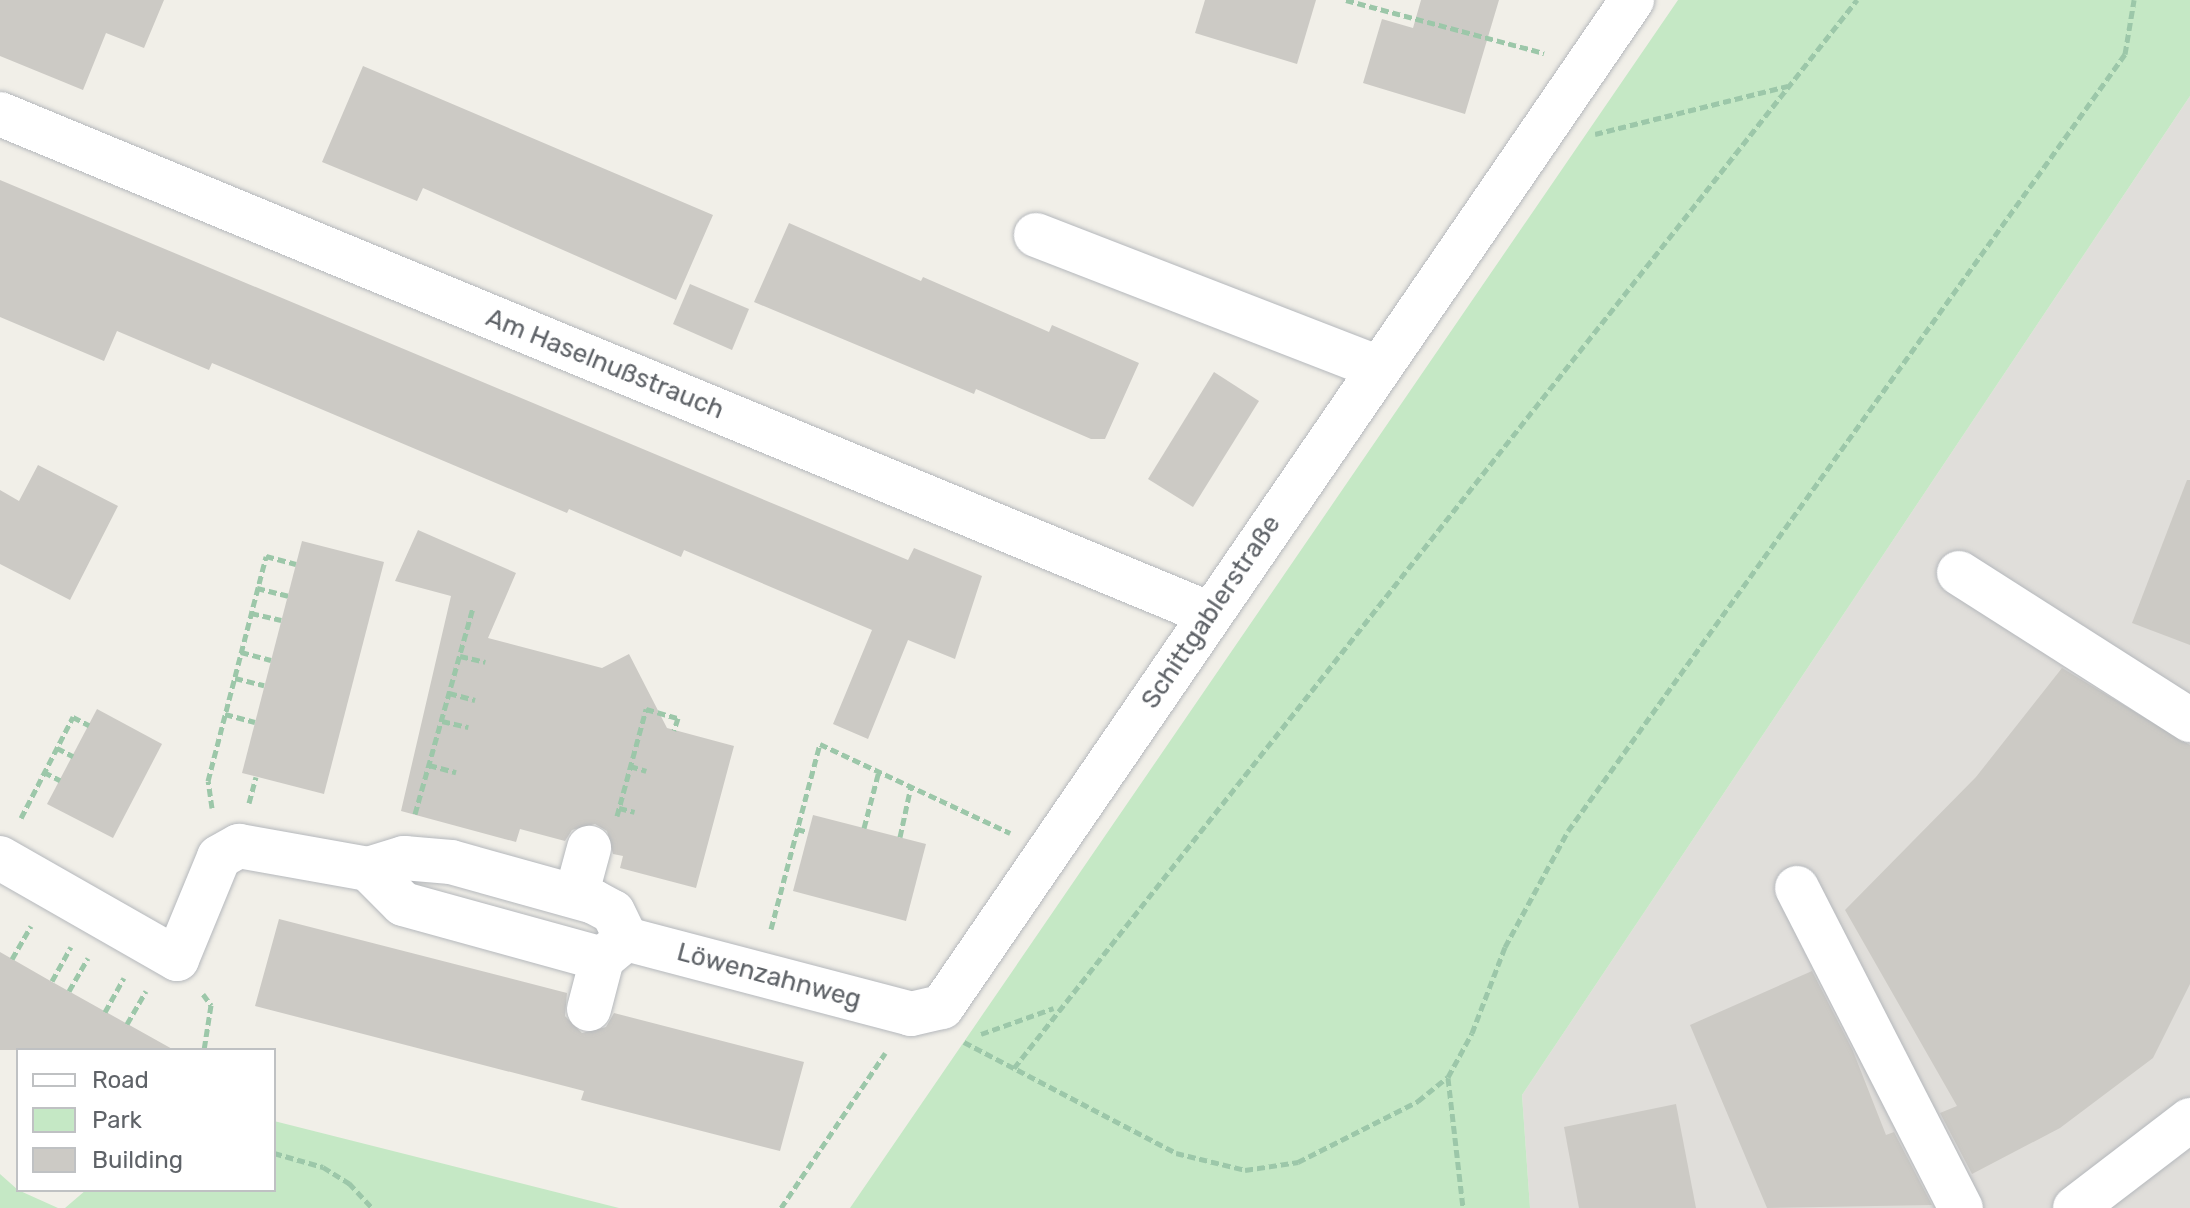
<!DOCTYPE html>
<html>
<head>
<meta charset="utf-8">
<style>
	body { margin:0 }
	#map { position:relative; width:2190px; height:1208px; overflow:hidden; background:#f1efe8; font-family:Rubik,sans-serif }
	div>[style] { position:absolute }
	.industrial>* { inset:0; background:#e0deda }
	.green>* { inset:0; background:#c5e8c5 }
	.building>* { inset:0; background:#cccac5 }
	.path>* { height:5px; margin-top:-2.5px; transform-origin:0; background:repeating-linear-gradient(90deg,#9cc7a9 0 8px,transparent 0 12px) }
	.roads { filter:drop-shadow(0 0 2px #b5b8bc) drop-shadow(0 0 2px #b5b8bc) }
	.minor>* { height:44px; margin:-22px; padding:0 22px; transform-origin:22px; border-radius:22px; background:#fff }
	span { translate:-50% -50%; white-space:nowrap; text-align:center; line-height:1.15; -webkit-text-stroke:6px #fff; paint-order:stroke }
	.street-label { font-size:26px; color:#5f6368 }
	.legend { position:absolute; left:16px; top:1048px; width:260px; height:144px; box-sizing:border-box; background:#fff; border:2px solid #bfc1c3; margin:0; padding:10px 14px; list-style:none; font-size:24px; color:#5f6368 }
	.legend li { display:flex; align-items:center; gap:16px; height:40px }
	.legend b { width:40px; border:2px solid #bfc1c3 }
</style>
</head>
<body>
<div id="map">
	<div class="industrial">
		<i style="clip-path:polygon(2190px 96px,2190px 1208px,1530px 1208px,1522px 1095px)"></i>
	</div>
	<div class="green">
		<i style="clip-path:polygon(1678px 0,2190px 0,2190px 96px,1522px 1095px,1530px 1208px,850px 1208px)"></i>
		<i style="clip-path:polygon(274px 1121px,619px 1208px,65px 1208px,86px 1190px,274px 1190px)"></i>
		<i style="clip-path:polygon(0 1174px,18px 1190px,58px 1208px,0 1208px)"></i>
	</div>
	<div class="building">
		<i style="clip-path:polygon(0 0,164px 0,144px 48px,106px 33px,83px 90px,0 56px)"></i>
		<i style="clip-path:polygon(1205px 0,1316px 0,1297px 64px,1195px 33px)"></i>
		<i style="clip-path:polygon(1421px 0,1499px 0,1465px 114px,1363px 83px,1382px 19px,1413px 28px)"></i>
		<i style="clip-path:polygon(363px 66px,713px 215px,676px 300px,423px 188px,417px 201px,322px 162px)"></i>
		<i style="clip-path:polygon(0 180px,908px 560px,914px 548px,982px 576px,955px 659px,908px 640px,868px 739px,833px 724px,872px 630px,684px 550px,681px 557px,569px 509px,567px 513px,212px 363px,209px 370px,117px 331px,104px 361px,0 317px)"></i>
		<i style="clip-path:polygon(789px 223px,921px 281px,923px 277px,1049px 332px,1052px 325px,1139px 363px,1105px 439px,1091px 439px,976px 389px,974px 394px,754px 302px)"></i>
		<i style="clip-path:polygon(690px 284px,749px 309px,732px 350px,673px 324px)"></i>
		<i style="clip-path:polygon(1214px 372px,1259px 401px,1193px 507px,1148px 479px)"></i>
		<i style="clip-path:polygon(38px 465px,118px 506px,70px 600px,0 564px,0 490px,19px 501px)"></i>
		<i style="clip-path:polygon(2187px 480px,2190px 480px,2190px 645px,2132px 623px)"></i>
		<i style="clip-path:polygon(418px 530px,516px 573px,488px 638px,602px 668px,629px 654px,667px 728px,734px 746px,696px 888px,620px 868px,623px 856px,613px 854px,607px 831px,595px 824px,572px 830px,565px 841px,520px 829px,516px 842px,401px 811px,451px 596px,395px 581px)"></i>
		<i style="clip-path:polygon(302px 541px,384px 562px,324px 794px,242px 773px)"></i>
		<i style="clip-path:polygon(2062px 668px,2190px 745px,2190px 984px,2153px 1058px,2060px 1128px,1972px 1174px,1940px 1113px,1957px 1106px,1845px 910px,1976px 777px)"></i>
		<i style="clip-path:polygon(97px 709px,162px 744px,113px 838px,47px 804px)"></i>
		<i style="clip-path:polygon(813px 815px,926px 844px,906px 921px,793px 891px)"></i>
		<i style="clip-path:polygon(279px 919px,567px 993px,565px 1016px,582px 1033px,606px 1027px,614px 1013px,804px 1062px,780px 1151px,581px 1100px,584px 1091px,255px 1006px)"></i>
		<i style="clip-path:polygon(0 952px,47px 979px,174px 1050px,0 1050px)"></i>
		<i style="clip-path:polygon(1812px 971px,1853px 1051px,1886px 1135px,1894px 1132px,1932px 1205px,1767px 1208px,1690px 1025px)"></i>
		<i style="clip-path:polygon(1676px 1104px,1696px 1208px,1579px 1208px,1564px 1127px)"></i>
	</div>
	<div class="path">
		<i style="left:1346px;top:0;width:205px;rotate:15deg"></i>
		<i style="left:1595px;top:134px;width:199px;rotate:-14deg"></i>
		<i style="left:257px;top:588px;width:32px;rotate:14deg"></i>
		<i style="left:251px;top:613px;width:31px;rotate:13deg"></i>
		<i style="left:241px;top:652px;width:31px;rotate:15deg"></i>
		<i style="left:460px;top:656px;width:26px;rotate:13deg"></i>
		<i style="left:235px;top:678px;width:30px;rotate:14deg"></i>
		<i style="left:449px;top:693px;width:27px;rotate:15deg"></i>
		<i style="left:225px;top:714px;width:31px;rotate:15deg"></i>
		<i style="left:442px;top:721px;width:27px;rotate:13deg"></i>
		<i style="left:57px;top:748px;width:18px;rotate:27deg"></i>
		<i style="left:429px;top:765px;width:28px;rotate:15deg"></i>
		<i style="left:630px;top:766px;width:17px;rotate:17deg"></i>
		<i style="left:44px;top:772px;width:18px;rotate:27deg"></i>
		<i style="left:249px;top:803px;width:27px;rotate:-75deg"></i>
		<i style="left:212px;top:808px;width:27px;rotate:-98deg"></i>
		<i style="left:208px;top:781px;width:232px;rotate:-75.5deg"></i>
		<i style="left:266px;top:556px;width:31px;rotate:15deg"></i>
		<i style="left:619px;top:808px;width:16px;rotate:14deg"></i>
		<i style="left:415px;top:814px;width:214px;rotate:-74.3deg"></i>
		<i style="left:617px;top:816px;width:111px;rotate:-74.8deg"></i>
		<i style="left:646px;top:709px;width:33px;rotate:16deg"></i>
		<i style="left:678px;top:718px;width:13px;rotate:108deg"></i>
		<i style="left:21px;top:818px;width:114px;rotate:-62.8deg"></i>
		<i style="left:73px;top:717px;width:18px;rotate:27deg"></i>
		<i style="left:864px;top:828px;width:59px;rotate:-75.3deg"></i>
		<i style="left:797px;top:829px;width:11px;rotate:15deg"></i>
		<i style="left:900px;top:837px;width:52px;rotate:-77.8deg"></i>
		<i style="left:771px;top:929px;width:191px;rotate:-75.2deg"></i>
		<i style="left:820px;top:744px;width:210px;rotate:25.1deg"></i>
		<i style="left:12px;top:959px;width:38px;rotate:-60deg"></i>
		<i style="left:52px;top:981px;width:39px;rotate:-61deg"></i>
		<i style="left:69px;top:991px;width:38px;rotate:-60deg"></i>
		<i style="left:203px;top:994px;width:14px;rotate:54deg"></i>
		<i style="left:211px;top:1005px;width:46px;rotate:98.8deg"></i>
		<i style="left:105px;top:1012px;width:39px;rotate:-61deg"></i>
		<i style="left:127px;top:1024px;width:38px;rotate:-60deg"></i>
		<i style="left:981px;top:1034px;width:77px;rotate:-19.6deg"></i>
		<i style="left:964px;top:1042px;width:239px;rotate:27.6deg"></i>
		<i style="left:1176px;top:1153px;width:71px;rotate:13.8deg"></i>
		<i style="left:1245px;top:1170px;width:54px;rotate:-8.6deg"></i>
		<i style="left:1298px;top:1162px;width:135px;rotate:-26.9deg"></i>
		<i style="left:1418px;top:1101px;width:38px;rotate:-39deg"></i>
		<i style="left:1448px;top:1077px;width:50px;rotate:-61.4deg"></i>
		<i style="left:1472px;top:1033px;width:92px;rotate:-69deg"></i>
		<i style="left:1505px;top:947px;width:132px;rotate:-61.5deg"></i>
		<i style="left:1568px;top:831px;width:956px;rotate:-54.36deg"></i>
		<i style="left:2125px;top:54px;width:55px;rotate:-80.5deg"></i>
		<i style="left:1014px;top:1068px;width:1361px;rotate:-51.72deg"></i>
		<i style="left:1448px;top:1078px;width:131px;rotate:83.4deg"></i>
		<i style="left:274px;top:1153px;width:51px;rotate:15.9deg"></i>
		<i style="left:323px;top:1167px;width:31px;rotate:32deg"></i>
		<i style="left:349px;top:1183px;width:34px;rotate:47deg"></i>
		<i style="left:781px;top:1208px;width:187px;rotate:-56.1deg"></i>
	</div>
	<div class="roads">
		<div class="minor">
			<i style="left:0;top:114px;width:1309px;rotate:22.45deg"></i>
			<i style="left:1036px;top:235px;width:366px;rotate:21.2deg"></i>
			<i style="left:1959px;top:573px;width:274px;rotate:32.5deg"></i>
			<i style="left:0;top:858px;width:204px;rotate:29.7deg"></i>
			<i style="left:177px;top:959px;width:110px;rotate:-67.6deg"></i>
			<i style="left:219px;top:857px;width:23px;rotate:-29deg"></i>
			<i style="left:239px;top:846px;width:131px;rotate:10.1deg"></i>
			<i style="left:368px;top:869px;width:38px;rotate:-17deg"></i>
			<i style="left:404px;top:858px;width:47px;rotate:4.9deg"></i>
			<i style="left:451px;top:862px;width:148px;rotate:15.6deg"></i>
			<i style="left:594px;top:902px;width:21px;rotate:28deg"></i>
			<i style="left:613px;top:912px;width:30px;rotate:64deg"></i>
			<i style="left:626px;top:939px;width:295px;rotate:14.7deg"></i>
			<i style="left:911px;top:1014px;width:32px;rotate:-13deg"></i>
			<i style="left:942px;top:1007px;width:1221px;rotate:-55.58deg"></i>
			<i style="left:368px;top:869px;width:49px;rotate:45deg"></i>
			<i style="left:403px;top:904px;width:206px;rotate:15.4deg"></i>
			<i style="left:602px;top:959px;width:31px;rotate:-40deg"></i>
			<i style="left:1797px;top:888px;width:360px;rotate:62.9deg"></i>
			<i style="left:576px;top:896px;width:50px;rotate:-74.8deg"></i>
			<i style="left:589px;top:1009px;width:52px;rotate:-75.4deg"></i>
			<i style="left:2075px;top:1208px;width:145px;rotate:-37.4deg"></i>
		</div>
	</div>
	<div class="street-label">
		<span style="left:605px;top:364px;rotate:22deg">Am Haselnußstrauch</span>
		<span style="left:1211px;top:612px;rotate:-56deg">Schittgablerstraße</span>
		<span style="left:769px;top:976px;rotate:15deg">Löwenzahnweg</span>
	</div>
	<ul class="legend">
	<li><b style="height:10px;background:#fff"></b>Road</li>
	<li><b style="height:22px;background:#c5e8c5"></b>Park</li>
	<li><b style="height:22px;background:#cccac5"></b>Building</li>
	</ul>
</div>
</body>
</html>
